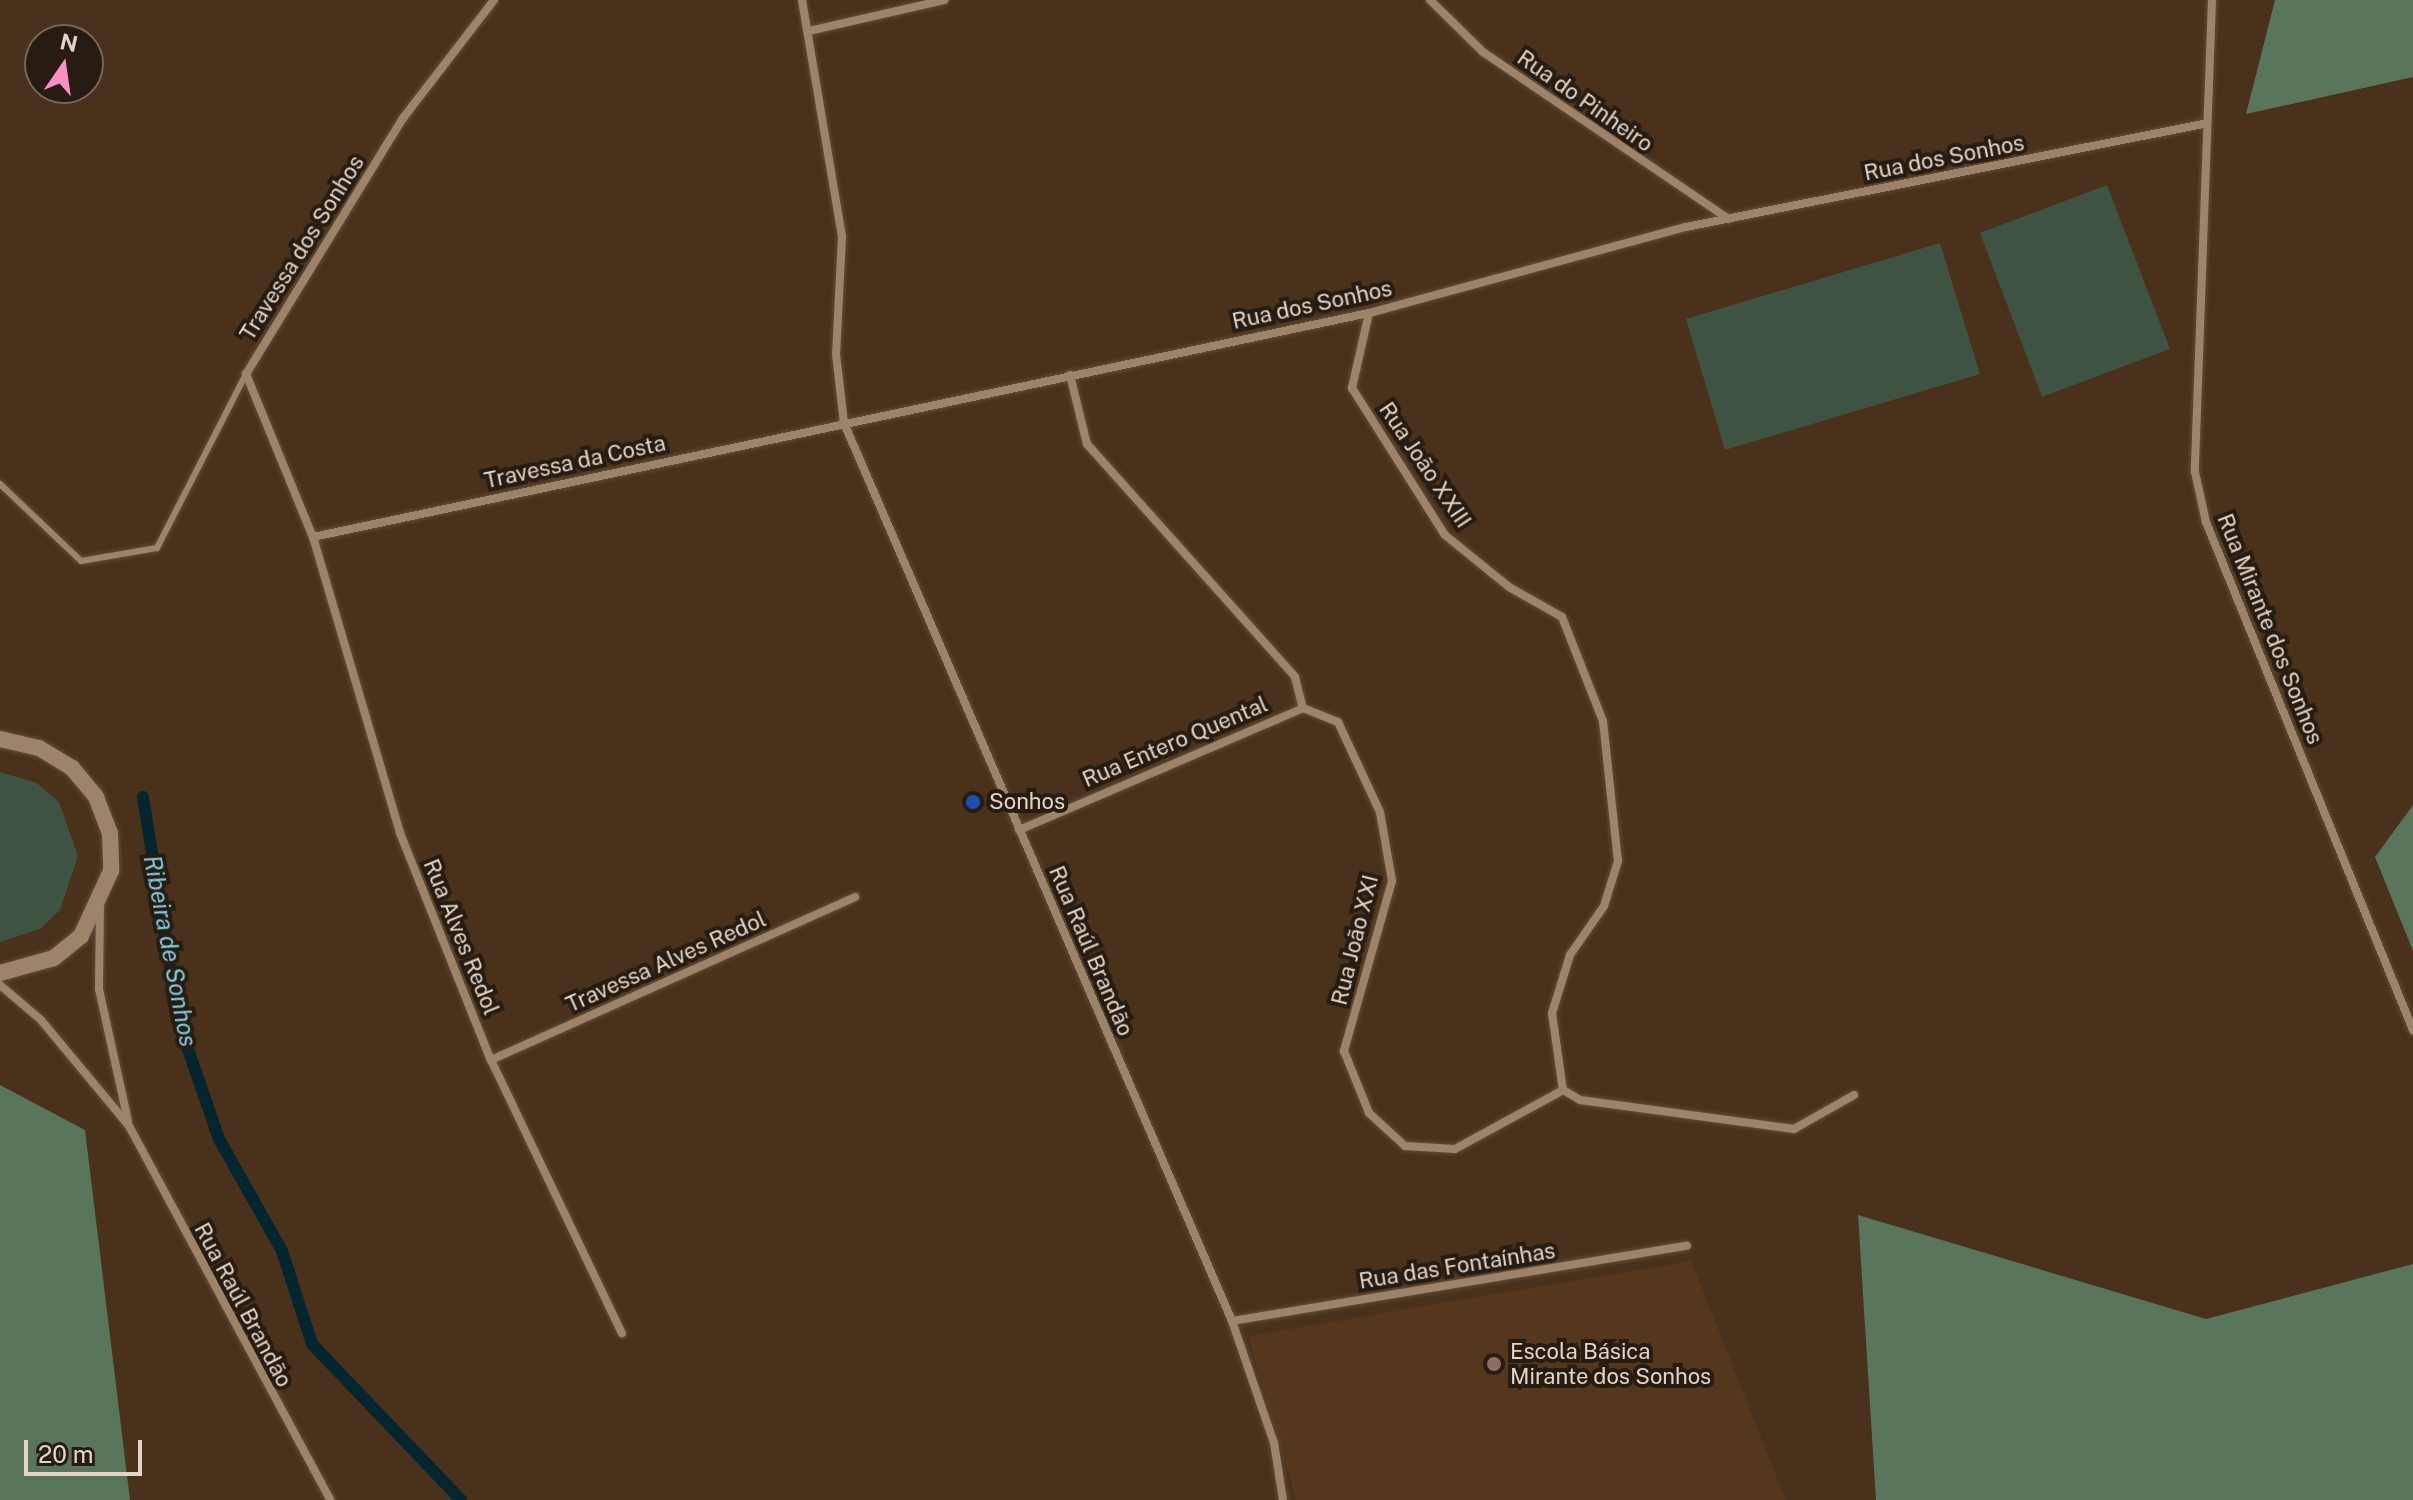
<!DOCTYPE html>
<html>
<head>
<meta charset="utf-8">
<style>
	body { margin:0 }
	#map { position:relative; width:2413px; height:1500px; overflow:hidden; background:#49311b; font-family:"Public Sans",sans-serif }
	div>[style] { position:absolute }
	.built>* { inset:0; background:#54371c }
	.green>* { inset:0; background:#3e5341 }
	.forest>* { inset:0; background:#59755c }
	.stream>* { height:12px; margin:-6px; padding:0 6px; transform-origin:6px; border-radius:6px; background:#04262e }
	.roads { filter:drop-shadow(0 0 2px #614d3a) drop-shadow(0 0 2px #614d3a) }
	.service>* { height:6px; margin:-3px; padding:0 3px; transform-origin:3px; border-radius:3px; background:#9e836b }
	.minor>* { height:8px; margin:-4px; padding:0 4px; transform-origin:4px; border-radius:4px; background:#9e836b }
	.secondary>* { height:16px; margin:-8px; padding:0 8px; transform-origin:8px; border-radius:8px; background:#9e836b }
	.dots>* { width:22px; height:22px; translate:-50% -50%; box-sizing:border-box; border:4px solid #271c12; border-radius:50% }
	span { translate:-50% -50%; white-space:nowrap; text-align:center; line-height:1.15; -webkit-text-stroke:8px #271c12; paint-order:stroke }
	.street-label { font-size:22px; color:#e3d4c7 }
	.poi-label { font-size:22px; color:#e3d4c7 }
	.left { translate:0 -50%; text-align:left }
	.water-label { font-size:24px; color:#80cce1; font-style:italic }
	.north { position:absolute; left:24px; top:24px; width:80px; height:80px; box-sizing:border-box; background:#271c12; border:2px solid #72665a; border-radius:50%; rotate:13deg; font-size:22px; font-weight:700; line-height:32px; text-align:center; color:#e3d4c7 }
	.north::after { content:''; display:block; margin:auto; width:28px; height:36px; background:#fb8fc4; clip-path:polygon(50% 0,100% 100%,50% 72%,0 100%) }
	.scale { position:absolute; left:24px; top:1440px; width:118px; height:36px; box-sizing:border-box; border:4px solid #e3d4c7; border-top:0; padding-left:10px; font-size:24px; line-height:28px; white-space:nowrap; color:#e3d4c7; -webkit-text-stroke:6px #271c12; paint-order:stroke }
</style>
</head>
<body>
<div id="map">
	<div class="built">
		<i style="clip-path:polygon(1691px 1261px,1786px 1500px,1296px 1500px,1248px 1336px)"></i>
	</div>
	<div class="green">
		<i style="clip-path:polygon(2107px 185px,2170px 349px,2042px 397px,1980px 233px)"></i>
		<i style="clip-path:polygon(1940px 243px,1980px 374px,1725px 450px,1686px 319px)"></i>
		<i style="clip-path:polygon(0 772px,37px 783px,59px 802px,78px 856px,60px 910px,40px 929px,0 942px)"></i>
	</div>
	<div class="forest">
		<i style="clip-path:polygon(2275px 0,2413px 0,2413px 77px,2246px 114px)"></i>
		<i style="clip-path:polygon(2413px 805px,2413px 951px,2375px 857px)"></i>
		<i style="clip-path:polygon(0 1085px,85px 1130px,130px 1500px,0 1500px)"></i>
		<i style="clip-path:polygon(1858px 1215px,2206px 1319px,2413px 1264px,2413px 1500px,1876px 1500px)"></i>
	</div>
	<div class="stream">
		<i style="left:143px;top:797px;width:229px;rotate:80.9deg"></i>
		<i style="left:179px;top:1023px;width:123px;rotate:71deg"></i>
		<i style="left:219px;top:1139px;width:129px;rotate:60.6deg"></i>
		<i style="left:282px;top:1251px;width:98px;rotate:72.1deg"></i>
		<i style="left:312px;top:1344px;width:216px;rotate:46.3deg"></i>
	</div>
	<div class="roads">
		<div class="service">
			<i style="left:0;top:484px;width:112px;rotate:43.5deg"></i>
			<i style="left:81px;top:561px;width:77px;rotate:-9.7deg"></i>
			<i style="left:157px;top:548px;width:195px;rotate:-62.9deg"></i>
		</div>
		<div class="minor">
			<i style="left:494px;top:0;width:149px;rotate:127.6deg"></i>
			<i style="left:403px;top:118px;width:300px;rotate:121.5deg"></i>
			<i style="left:246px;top:374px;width:176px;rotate:67.7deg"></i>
			<i style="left:313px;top:537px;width:309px;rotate:73.6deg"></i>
			<i style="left:400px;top:833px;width:245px;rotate:68.2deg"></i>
			<i style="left:491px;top:1060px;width:303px;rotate:64.4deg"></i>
			<i style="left:802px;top:0;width:240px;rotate:80.4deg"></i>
			<i style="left:842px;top:237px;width:117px;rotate:92.9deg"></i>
			<i style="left:836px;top:354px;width:69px;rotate:83.4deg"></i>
			<i style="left:844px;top:423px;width:978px;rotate:66.63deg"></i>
			<i style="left:1232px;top:1321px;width:129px;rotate:71deg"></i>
			<i style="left:1274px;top:1443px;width:58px;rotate:81deg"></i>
			<i style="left:1430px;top:0;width:74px;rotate:44.5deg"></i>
			<i style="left:1483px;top:52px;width:297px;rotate:34.2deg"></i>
			<i style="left:2212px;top:0;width:472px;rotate:92.1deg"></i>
			<i style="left:2195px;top:472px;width:51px;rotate:77.6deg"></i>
			<i style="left:2206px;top:522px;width:549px;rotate:67.83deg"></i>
			<i style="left:809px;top:31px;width:139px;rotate:-12.9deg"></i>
			<i style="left:1369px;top:313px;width:77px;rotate:102.8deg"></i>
			<i style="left:1352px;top:388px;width:174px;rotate:57.7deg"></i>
			<i style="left:1445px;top:535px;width:82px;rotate:39.1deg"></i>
			<i style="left:1509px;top:587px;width:61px;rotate:29.5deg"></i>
			<i style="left:1562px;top:617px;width:112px;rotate:68.5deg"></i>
			<i style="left:1603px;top:721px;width:141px;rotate:83.9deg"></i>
			<i style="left:1618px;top:861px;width:47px;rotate:107.3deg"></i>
			<i style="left:1604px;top:906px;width:60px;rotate:124.8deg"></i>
			<i style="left:1570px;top:955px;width:61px;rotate:107.2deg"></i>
			<i style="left:1552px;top:1013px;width:78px;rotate:81.9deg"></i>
			<i style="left:1070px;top:375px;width:71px;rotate:76.2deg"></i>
			<i style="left:1087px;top:444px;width:312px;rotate:48.2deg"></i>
			<i style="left:1295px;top:677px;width:32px;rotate:76deg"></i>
			<i style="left:313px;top:537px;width:1079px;rotate:-11.98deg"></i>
			<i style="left:1369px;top:313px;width:328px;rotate:-15.2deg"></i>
			<i style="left:1686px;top:227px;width:527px;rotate:-11.27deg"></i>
			<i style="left:1303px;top:708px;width:38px;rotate:22deg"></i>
			<i style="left:1338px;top:722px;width:99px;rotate:65deg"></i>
			<i style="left:1380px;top:812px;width:70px;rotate:80.1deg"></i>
			<i style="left:1392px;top:881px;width:177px;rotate:105.8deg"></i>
			<i style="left:1344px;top:1051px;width:67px;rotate:68deg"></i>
			<i style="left:1369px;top:1113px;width:49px;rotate:42.5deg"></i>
			<i style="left:1405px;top:1146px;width:50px;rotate:3.4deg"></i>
			<i style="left:1455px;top:1149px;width:123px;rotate:-28.6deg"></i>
			<i style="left:1019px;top:830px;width:309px;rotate:-23.2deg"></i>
			<i style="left:100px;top:908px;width:81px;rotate:90.7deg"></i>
			<i style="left:99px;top:989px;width:135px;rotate:77.6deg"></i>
			<i style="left:0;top:985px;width:54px;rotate:40.5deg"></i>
			<i style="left:41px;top:1020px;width:138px;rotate:50.3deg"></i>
			<i style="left:129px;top:1126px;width:425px;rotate:61.7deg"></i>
			<i style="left:491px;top:1060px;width:399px;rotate:-24.1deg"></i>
			<i style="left:1563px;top:1090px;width:20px;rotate:30deg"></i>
			<i style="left:1580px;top:1100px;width:216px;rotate:7.7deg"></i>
			<i style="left:1794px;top:1129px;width:69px;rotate:-29.5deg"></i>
			<i style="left:1232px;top:1321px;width:461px;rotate:-9.4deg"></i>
		</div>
		<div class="secondary">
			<i style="left:0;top:739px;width:40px;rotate:13deg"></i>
			<i style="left:39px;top:748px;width:39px;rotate:31deg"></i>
			<i style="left:72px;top:768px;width:38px;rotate:50deg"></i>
			<i style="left:96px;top:797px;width:39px;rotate:69deg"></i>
			<i style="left:110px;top:833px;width:38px;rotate:88deg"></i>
			<i style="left:111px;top:871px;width:72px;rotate:114.8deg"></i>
			<i style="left:81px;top:936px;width:35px;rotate:141deg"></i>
			<i style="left:54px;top:958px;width:56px;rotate:164.5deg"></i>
		</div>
	</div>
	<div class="dots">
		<i style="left:973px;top:802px;background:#1a4fb4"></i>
		<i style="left:1494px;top:1364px;background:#8d6e63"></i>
	</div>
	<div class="street-label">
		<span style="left:1585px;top:101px;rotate:35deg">Rua do Pinheiro</span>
		<span style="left:1944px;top:158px;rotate:-11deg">Rua dos Sonhos</span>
		<span style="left:302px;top:248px;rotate:-58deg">Travessa dos Sonhos</span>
		<span style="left:1312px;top:305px;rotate:-12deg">Rua dos Sonhos</span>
		<span style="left:575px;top:462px;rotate:-12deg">Travessa da Costa</span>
		<span style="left:1425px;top:465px;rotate:56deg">Rua João XXIII</span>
		<span style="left:2270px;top:629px;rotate:68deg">Rua Mirante dos Sonhos</span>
		<span style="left:1175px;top:742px;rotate:-23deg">Rua Entero Quental</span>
		<span style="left:461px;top:937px;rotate:68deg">Rua Alves Redol</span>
		<span style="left:1355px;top:940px;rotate:-76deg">Rua João XXI</span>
		<span style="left:1091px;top:951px;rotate:67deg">Rua Raúl Brandão</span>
		<span style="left:666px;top:962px;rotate:-24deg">Travessa Alves Redol</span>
		<span style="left:1457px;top:1266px;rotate:-9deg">Rua das Fontaínhas</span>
		<span style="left:243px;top:1305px;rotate:62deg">Rua Raúl Brandão</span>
	</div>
	<div class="poi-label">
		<span class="left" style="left:989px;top:802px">Sonhos</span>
		<span class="left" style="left:1510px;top:1364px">Escola Básica<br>Mirante dos Sonhos</span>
	</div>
	<div class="water-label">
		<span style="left:170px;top:951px;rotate:79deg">Ribeira de Sonhos</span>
	</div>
	<div class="north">N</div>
	<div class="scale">20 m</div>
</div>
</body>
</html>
